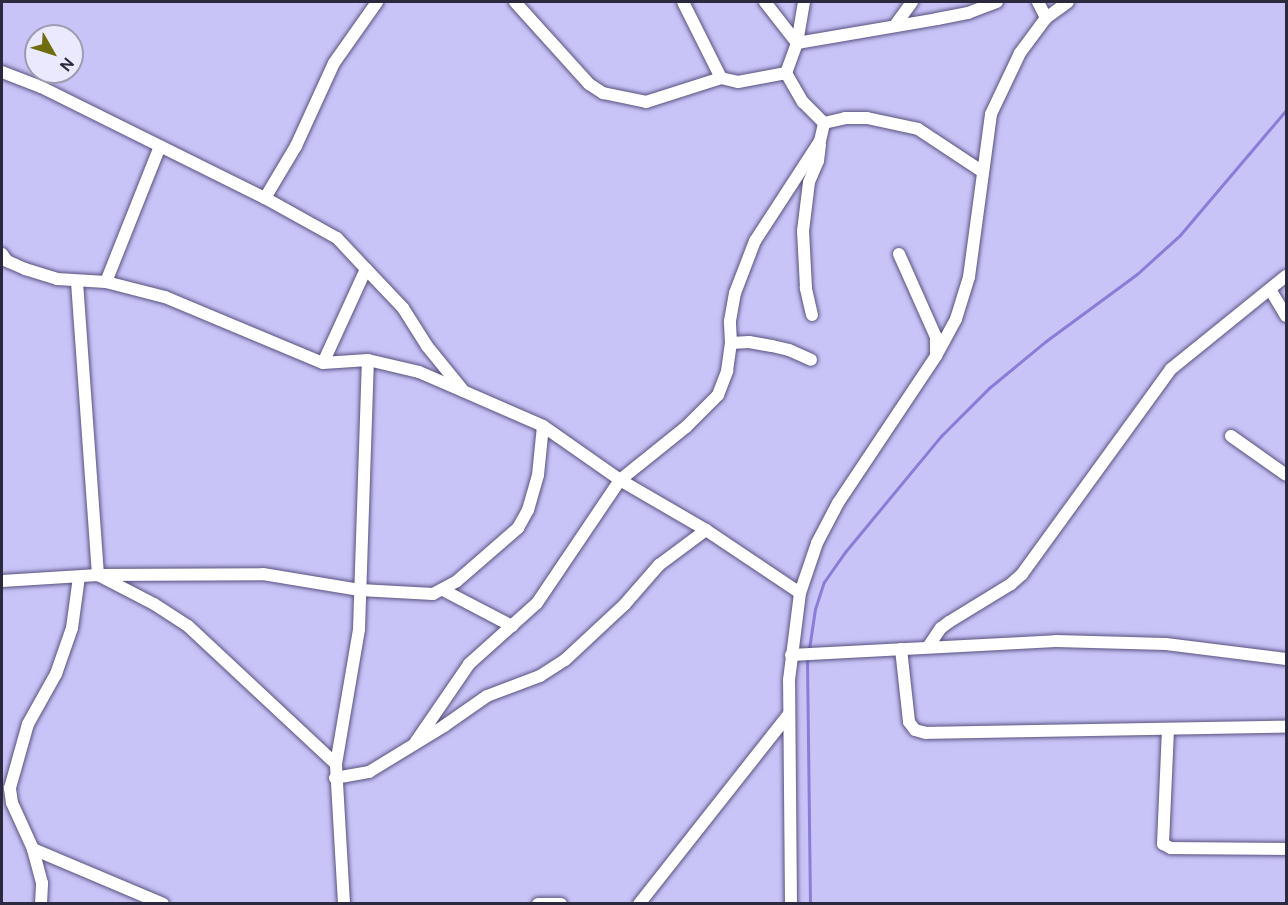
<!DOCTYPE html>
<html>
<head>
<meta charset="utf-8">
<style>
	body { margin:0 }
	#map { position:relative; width:1288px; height:905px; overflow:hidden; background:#c9c4f8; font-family:"DM Sans",sans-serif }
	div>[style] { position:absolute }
	.stream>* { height:3px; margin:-1.5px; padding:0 1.5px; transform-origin:1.5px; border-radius:1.5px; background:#8a7cd8 }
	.roads { filter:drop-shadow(0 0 2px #58527f) drop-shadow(0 0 2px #58527f) }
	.street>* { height:12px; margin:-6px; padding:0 6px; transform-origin:6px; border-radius:6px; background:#fff }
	span { translate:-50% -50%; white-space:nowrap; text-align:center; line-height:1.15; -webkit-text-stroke:4.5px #eae9fe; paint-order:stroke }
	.frame { position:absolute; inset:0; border:3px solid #2b293d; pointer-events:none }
	.north { position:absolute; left:24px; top:24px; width:60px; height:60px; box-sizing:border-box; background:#eae9fe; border:2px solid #9e9cb1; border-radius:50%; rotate:129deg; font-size:16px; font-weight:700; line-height:24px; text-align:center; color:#2b293d }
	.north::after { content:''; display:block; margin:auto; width:21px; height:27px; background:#6f6e0f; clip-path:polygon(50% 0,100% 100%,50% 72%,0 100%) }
</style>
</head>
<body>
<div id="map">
	<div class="stream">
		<i style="left:809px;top:649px;width:40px;rotate:-81.5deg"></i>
		<i style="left:815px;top:609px;width:28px;rotate:-72deg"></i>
		<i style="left:824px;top:582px;width:37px;rotate:-55deg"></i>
		<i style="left:845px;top:552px;width:151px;rotate:-50.4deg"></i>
		<i style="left:941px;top:436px;width:68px;rotate:-45deg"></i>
		<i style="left:989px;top:388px;width:74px;rotate:-39.5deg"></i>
		<i style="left:1046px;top:341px;width:113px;rotate:-36.4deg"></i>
		<i style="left:1137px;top:274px;width:58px;rotate:-42.2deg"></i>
		<i style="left:1180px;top:235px;width:164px;rotate:-49.7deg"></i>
		<i style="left:807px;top:659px;width:245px;rotate:89.3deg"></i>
	</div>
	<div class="roads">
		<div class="street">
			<i style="left:515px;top:2px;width:110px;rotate:47.9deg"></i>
			<i style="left:589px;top:84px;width:17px;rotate:33deg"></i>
			<i style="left:603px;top:93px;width:44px;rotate:11.8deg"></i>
			<i style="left:646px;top:102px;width:79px;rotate:-17.7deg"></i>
			<i style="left:721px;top:78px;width:17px;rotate:13deg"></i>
			<i style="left:738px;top:82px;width:49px;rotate:-10.6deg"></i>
			<i style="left:683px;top:2px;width:85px;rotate:63.4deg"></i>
			<i style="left:765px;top:2px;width:52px;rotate:52deg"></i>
			<i style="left:797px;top:43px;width:142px;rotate:-9.7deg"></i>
			<i style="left:937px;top:19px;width:32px;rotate:-11deg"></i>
			<i style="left:968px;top:13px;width:31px;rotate:-21deg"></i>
			<i style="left:804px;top:2px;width:42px;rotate:99.7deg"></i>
			<i style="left:797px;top:43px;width:32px;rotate:110deg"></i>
			<i style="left:786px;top:73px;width:34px;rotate:60deg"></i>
			<i style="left:803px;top:102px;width:30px;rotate:45deg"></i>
			<i style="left:1038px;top:2px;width:18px;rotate:63deg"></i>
			<i style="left:896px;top:24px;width:27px;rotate:-54deg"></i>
			<i style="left:2px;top:72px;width:42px;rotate:21deg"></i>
			<i style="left:41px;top:87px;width:250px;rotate:26.4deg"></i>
			<i style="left:265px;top:198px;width:82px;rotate:29.1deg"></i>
			<i style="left:337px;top:238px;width:42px;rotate:46.9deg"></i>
			<i style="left:366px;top:269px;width:103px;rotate:114.6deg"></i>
			<i style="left:824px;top:123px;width:22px;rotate:-13deg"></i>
			<i style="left:845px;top:118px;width:22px"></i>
			<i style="left:867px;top:118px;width:52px;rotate:12.2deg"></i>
			<i style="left:918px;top:129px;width:78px;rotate:33.5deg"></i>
			<i style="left:265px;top:198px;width:61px;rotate:-59.2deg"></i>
			<i style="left:296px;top:146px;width:91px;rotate:-65.4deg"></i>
			<i style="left:334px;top:63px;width:75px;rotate:-54.8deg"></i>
			<i style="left:2px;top:254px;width:9px;rotate:54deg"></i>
			<i style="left:7px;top:261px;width:20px;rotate:24deg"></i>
			<i style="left:25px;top:269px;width:34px;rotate:17deg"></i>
			<i style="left:57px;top:279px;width:49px;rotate:3.5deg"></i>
			<i style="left:106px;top:282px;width:61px;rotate:14.3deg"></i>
			<i style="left:165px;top:297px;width:171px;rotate:22.7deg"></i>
			<i style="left:323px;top:363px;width:45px;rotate:-3.8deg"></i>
			<i style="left:368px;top:360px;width:52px;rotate:13.2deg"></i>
			<i style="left:419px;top:372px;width:48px;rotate:23.4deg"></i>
			<i style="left:463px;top:391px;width:87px;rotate:23.6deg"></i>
			<i style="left:543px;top:426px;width:94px;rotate:35deg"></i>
			<i style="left:620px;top:480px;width:99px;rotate:30.2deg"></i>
			<i style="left:706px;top:530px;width:113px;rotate:33.8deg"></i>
			<i style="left:899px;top:254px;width:91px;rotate:66deg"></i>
			<i style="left:936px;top:337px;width:16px;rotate:90deg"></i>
			<i style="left:366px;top:269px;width:54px;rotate:46.5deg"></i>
			<i style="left:403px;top:308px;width:45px;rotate:57.7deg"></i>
			<i style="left:427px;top:346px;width:55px;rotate:50.9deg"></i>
			<i style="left:77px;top:282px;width:294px;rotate:85.9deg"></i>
			<i style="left:98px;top:575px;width:63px;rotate:27.4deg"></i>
			<i style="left:154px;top:604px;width:40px;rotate:32.9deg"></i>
			<i style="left:188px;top:626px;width:202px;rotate:43deg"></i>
			<i style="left:106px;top:282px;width:146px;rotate:-68.3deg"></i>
			<i style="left:1271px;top:291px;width:29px;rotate:59deg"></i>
			<i style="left:812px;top:315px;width:28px;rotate:-103deg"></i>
			<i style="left:806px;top:288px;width:57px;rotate:-93deg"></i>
			<i style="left:803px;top:231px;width:49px;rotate:-83deg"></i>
			<i style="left:809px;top:182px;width:23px;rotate:-67deg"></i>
			<i style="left:818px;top:161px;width:16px;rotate:-83deg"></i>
			<i style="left:731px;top:343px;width:18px;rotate:-3deg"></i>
			<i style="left:749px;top:342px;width:23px;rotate:10deg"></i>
			<i style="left:772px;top:346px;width:17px;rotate:13deg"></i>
			<i style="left:789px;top:350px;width:24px;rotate:24deg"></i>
			<i style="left:1231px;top:436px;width:67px;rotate:35.3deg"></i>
			<i style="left:2px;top:581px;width:96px;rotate:-3.6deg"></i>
			<i style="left:98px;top:575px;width:165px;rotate:-0.3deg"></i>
			<i style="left:263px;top:574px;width:98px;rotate:9.4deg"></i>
			<i style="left:360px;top:590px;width:73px;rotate:3.1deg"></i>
			<i style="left:433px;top:594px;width:27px;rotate:-28deg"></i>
			<i style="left:457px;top:581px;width:81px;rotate:-41deg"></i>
			<i style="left:518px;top:528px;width:21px;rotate:-61deg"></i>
			<i style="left:528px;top:510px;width:36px;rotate:-74deg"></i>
			<i style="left:538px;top:475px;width:49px;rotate:-84.2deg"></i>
			<i style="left:443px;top:590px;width:78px;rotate:27.6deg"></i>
			<i style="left:928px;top:647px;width:23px;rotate:-56deg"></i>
			<i style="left:941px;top:628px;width:10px;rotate:-37deg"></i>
			<i style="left:949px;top:622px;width:73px;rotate:-31.5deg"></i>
			<i style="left:1011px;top:584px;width:15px;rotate:-42deg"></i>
			<i style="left:1022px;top:574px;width:253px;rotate:-54deg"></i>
			<i style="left:1171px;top:369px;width:148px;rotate:-39deg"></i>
			<i style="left:901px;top:649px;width:73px;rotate:83.7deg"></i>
			<i style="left:909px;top:722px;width:10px;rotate:53deg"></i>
			<i style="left:915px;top:730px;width:11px;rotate:15deg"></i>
			<i style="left:926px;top:733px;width:360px;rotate:-1deg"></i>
			<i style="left:791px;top:655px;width:265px;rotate:-3deg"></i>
			<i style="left:1056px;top:641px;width:110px;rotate:1.6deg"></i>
			<i style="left:1166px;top:644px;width:121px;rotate:7.1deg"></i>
			<i style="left:1168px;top:729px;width:115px;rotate:92.5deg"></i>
			<i style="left:1163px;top:844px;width:9px;rotate:27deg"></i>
			<i style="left:1171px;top:848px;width:115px;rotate:0.5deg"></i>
			<i style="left:415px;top:743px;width:96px;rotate:-55.6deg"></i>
			<i style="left:469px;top:664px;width:91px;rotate:-41.9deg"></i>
			<i style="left:537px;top:603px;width:148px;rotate:-56deg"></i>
			<i style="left:620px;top:480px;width:85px;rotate:-38.8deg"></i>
			<i style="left:686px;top:427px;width:45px;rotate:-45deg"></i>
			<i style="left:718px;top:395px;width:26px;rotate:-69deg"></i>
			<i style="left:727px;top:371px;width:28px;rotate:-82deg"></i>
			<i style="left:731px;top:343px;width:22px;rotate:-93deg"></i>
			<i style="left:730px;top:321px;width:28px;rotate:-80deg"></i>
			<i style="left:735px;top:293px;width:56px;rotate:-69deg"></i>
			<i style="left:755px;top:241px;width:119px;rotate:-57deg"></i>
			<i style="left:820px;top:141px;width:18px;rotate:-77deg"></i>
			<i style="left:335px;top:778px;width:35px;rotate:-10deg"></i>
			<i style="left:369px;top:772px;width:88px;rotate:-31.5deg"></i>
			<i style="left:444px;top:726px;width:52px;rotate:-34.9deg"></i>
			<i style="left:487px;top:696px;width:57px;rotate:-20.7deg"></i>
			<i style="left:540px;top:676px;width:30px;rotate:-33deg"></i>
			<i style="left:565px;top:660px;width:82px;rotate:-43deg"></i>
			<i style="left:625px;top:604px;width:52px;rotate:-48.9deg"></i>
			<i style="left:659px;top:565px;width:59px;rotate:-36.7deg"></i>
			<i style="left:33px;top:849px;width:141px;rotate:22.9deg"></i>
			<i style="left:41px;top:904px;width:21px;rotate:-87deg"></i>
			<i style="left:42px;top:883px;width:35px;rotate:-105deg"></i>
			<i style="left:33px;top:849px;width:51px;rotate:-114.5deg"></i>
			<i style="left:12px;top:803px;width:15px;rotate:-98deg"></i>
			<i style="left:10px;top:788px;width:66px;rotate:-74.3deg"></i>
			<i style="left:28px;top:724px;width:57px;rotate:-60.8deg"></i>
			<i style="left:56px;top:674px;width:49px;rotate:-70.8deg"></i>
			<i style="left:72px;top:628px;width:51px;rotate:-82.2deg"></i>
			<i style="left:344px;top:904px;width:140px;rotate:-93.3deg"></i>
			<i style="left:336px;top:764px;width:137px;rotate:-80.3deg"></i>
			<i style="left:359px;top:629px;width:269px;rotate:-88.1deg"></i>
			<i style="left:538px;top:904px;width:23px"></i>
			<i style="left:639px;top:904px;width:242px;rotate:-51.7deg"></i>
			<i style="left:791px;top:904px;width:224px;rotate:-90.5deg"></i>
			<i style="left:789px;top:680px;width:88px;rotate:-82.8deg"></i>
			<i style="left:800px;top:593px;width:53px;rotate:-71.2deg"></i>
			<i style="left:817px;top:543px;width:45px;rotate:-62.3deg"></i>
			<i style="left:838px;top:503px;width:177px;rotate:-56.3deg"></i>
			<i style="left:936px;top:356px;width:42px;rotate:-61.6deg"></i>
			<i style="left:956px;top:319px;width:44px;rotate:-72.8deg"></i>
			<i style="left:969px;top:277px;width:164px;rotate:-82.3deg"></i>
			<i style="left:991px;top:114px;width:68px;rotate:-64.6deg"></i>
			<i style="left:1020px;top:53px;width:44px;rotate:-53.4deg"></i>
			<i style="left:1046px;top:18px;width:27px;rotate:-36deg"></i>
		</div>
	</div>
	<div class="frame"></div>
	<div class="north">N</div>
</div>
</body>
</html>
